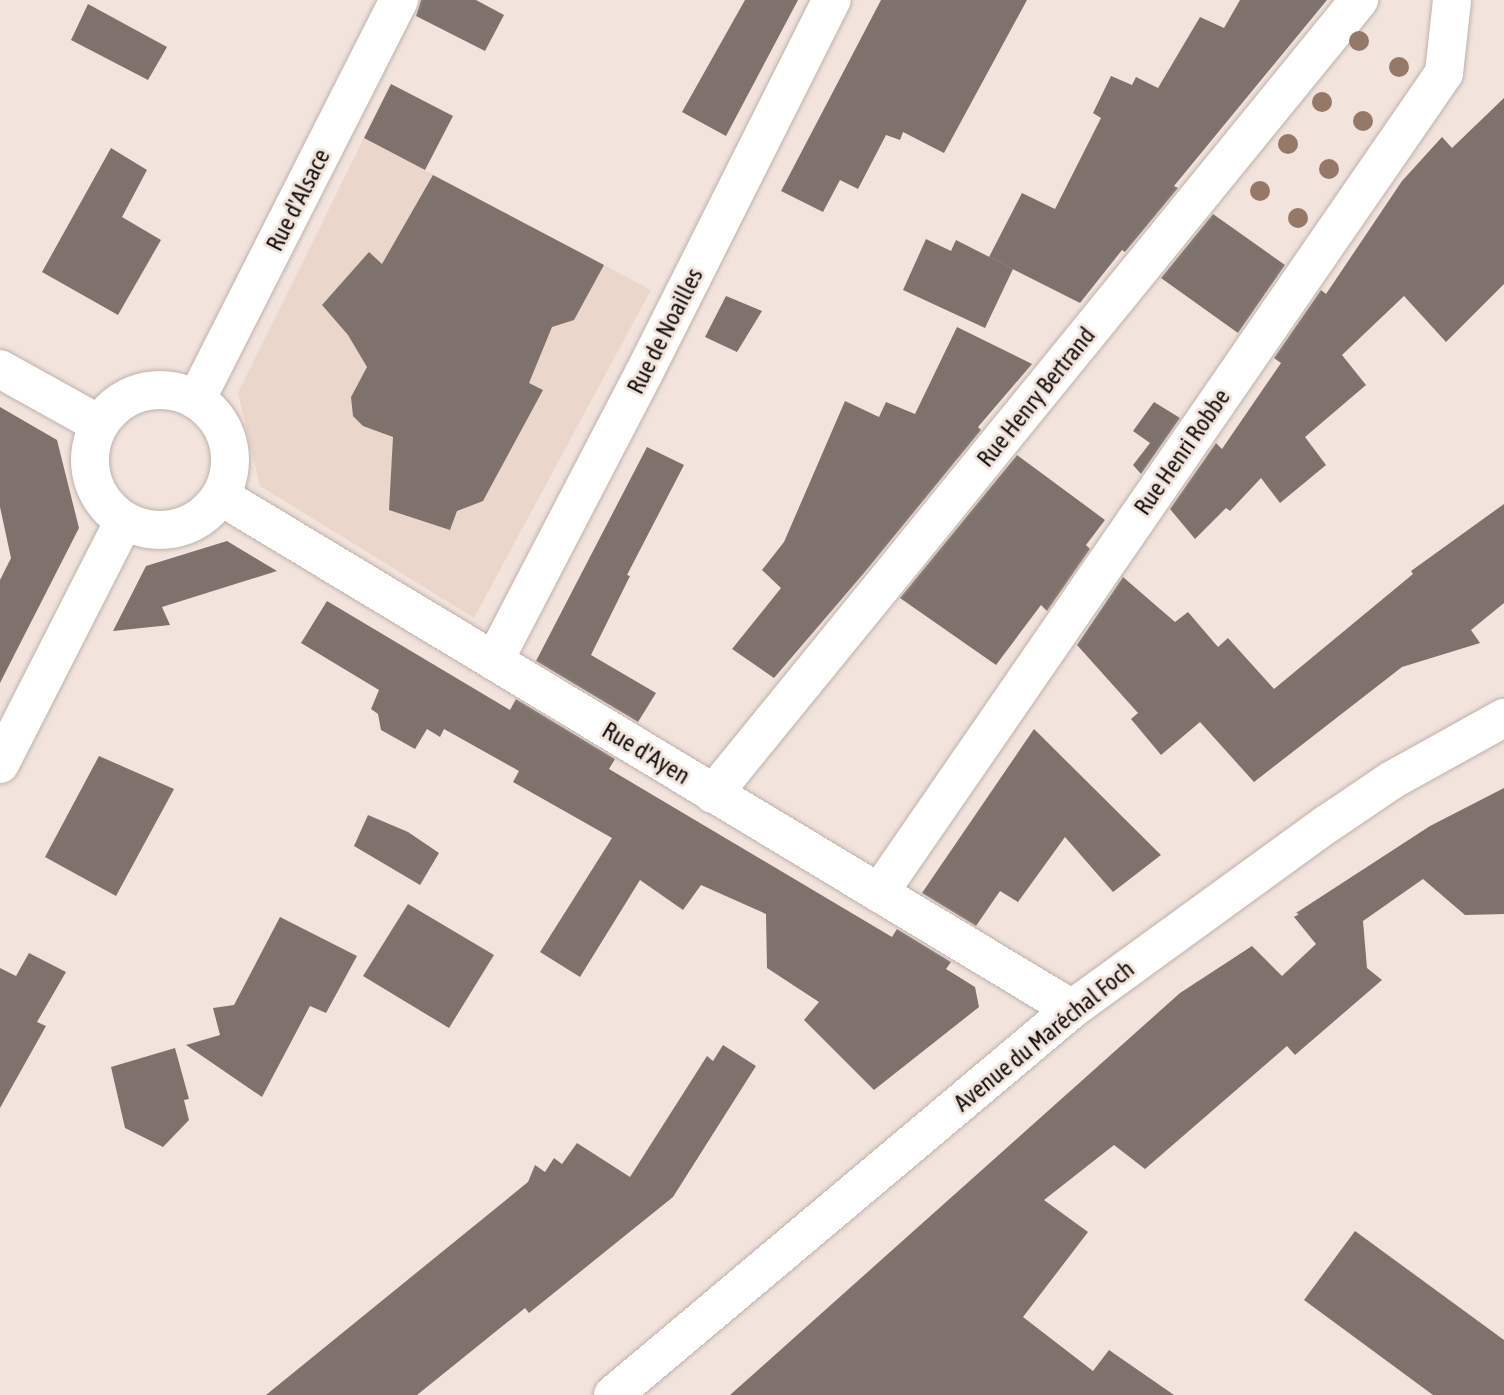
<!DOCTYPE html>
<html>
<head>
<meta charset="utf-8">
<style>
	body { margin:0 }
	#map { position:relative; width:1504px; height:1395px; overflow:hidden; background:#f2e4dd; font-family:"Asap Condensed",sans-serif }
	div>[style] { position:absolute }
	.built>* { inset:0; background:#ebd6cb }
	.building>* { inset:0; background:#7f726c }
	.roads { filter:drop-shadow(0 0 2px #beb1aa) drop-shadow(0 0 2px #beb1aa) }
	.minor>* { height:38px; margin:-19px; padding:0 19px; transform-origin:19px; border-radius:19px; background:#fff }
	.minor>.ring { margin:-19px; padding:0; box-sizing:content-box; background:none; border:38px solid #fff; border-radius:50% }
	.major>* { height:38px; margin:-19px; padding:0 19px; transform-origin:19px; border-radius:19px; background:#fff }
	.trees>* { width:20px; height:20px; margin:-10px; border-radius:50%; background:#967866 }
	span { translate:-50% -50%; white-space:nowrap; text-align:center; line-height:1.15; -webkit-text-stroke:6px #f2e4dd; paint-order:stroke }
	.street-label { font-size:24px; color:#14100d }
</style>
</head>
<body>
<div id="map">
	<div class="built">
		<i style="clip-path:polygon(364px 138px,651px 290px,474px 618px,260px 486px,238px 393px)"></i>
	</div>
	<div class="building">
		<i style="clip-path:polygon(421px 0,476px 0,504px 15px,485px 51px,416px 16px)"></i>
		<i style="clip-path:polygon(745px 0,798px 0,726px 136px,682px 112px)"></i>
		<i style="clip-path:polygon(881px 0,1027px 0,944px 153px,903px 132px,900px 140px,886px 135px,858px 189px,840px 180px,823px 212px,781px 191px)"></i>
		<i style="clip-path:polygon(1240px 0,1327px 0,1174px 186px,1178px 188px,1125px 252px,1122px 250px,1080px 303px,989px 257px,1022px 193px,1055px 209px,1101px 118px,1093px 113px,1111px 76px,1132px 85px,1136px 77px,1158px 88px,1200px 17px,1224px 28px)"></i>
		<i style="clip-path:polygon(88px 4px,167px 47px,148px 80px,71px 40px)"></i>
		<i style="clip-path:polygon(391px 84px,453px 116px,425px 170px,364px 138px)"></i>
		<i style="clip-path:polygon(1504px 98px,1504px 284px,1446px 342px,1404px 296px,1342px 355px,1366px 385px,1305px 437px,1326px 465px,1280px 503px,1261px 478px,1230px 511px,1226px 508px,1195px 539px,1170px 509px,1216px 443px,1222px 449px,1281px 363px,1274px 358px,1321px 290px,1326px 294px,1402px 181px,1442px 137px,1452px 148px)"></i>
		<i style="clip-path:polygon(111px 148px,147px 170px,122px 217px,161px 240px,118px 315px,42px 272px)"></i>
		<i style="clip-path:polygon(433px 175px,604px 265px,574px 320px,552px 327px,529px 383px,543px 390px,483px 501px,457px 511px,450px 530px,389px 510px,393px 437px,363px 426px,353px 416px,351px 397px,367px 367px,348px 335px,322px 305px,369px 252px,382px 264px)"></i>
		<i style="clip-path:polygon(1213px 214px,1285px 265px,1238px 333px,1161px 278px)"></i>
		<i style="clip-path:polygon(926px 239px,951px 251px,956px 240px,1013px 269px,985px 328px,903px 290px)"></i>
		<i style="clip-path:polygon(726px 296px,762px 311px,737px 352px,705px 337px)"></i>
		<i style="clip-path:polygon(957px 327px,1032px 364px,978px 427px,981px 430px,864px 573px,774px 678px,732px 649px,781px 588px,762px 570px,784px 542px,845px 401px,879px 417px,886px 402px,915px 414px)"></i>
		<i style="clip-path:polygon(1154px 402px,1180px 418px,1141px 474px,1133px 465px,1150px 443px,1133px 431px)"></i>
		<i style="clip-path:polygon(0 407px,57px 440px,79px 528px,0 683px,0 580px,11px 558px,0 507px)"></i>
		<i style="clip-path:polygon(647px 447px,684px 465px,627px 575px,630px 576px,591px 655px,656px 693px,638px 722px,536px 661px)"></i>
		<i style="clip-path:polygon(1017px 455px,1105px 520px,1086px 545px,1090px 549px,1047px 611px,1041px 605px,996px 665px,900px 598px)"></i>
		<i style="clip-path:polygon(1504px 504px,1504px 603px,1471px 630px,1480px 643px,1402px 667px,1254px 782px,1200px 722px,1161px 755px,1131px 719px,1138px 713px,1077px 645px,1123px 577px,1175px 622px,1188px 612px,1218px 647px,1228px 638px,1274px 689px,1413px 574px,1411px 571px)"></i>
		<i style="clip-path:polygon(227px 541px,277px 571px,162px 607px,170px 625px,113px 631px,146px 566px)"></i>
		<i style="clip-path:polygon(327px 601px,510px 710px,516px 699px,615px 759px,609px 769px,892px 937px,897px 929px,951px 962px,946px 969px,975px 987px,979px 1007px,874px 1090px,804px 1020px,819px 1002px,767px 968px,766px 914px,701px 885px,683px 910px,640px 880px,580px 977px,540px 952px,612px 838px,513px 782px,519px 771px,444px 729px,440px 737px,427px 729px,415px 749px,381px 730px,378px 714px,371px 709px,379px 690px,301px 643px)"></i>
		<i style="clip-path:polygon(1034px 729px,1161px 855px,1113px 892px,1065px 837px,1018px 902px,1000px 891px,976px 926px,922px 893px)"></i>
		<i style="clip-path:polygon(99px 756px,174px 789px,116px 896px,45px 857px)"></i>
		<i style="clip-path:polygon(1504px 788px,1504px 914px,1465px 915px,1423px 879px,1363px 921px,1367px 968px,1382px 980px,1295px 1055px,1287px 1046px,1145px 1169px,1114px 1145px,1044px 1200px,1088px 1232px,1023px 1317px,1093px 1371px,1109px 1350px,1174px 1395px,730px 1395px,1180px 993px,1252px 946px,1282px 976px,1316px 944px,1294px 917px,1299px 914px,1296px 913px,1430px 826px)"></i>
		<i style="clip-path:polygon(368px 815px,408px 832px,439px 853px,420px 885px,354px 846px)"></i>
		<i style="clip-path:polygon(408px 904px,494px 955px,449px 1028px,363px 976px)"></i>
		<i style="clip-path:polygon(280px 917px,357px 956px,326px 1013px,310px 1006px,262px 1097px,186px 1045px,220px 1035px,213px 1008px,234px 1005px)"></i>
		<i style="clip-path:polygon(29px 953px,66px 972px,37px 1022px,46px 1026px,0 1108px,0 968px,16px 976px)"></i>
		<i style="clip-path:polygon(723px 1045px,756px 1066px,673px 1197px,529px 1313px,525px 1308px,417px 1395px,266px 1395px,528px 1182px,535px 1165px,545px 1172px,554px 1158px,562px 1164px,577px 1143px,630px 1177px,707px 1056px,713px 1061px)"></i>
		<i style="clip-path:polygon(175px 1048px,189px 1099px,184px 1100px,189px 1120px,163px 1147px,125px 1128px,111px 1067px)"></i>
		<i style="clip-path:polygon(1355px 1231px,1504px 1340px,1504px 1395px,1433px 1395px,1304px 1300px)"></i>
	</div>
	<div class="roads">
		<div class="minor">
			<i style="left:0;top:369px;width:113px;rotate:29.1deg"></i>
			<i class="ring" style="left:90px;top:390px;width:102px;height:102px"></i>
			<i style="left:196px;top:400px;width:449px;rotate:-63.1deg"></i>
			<i style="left:222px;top:497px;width:992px;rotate:31.06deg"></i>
			<i style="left:494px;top:661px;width:322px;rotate:-62.5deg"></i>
			<i style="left:643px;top:375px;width:420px;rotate:-63.3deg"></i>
			<i style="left:0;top:764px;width:273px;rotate:-63deg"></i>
			<i style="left:713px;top:794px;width:1024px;rotate:-50.87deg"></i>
			<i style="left:879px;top:893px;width:996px;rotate:-55.43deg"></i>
			<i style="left:1444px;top:73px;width:73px;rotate:-83.7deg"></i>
		</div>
		<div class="major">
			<i style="left:613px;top:1395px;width:600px;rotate:-40.06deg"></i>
			<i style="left:1072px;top:1009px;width:315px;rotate:-36deg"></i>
			<i style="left:1327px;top:824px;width:78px;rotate:-34.1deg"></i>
			<i style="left:1392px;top:780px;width:128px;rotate:-29deg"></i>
		</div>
	</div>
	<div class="trees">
		<i style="left:1359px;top:41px"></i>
		<i style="left:1399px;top:67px"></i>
		<i style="left:1322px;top:102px"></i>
		<i style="left:1363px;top:121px"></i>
		<i style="left:1288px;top:144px"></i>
		<i style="left:1329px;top:169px"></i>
		<i style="left:1260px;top:191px"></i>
		<i style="left:1298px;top:218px"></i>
	</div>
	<div class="street-label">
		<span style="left:298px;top:200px;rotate:-63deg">Rue d'Alsace</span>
		<span style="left:665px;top:331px;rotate:-63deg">Rue de Noailles</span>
		<span style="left:1036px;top:397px;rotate:-51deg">Rue Henry Bertrand</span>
		<span style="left:1182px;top:452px;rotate:-55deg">Rue Henri Robbe</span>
		<span style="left:646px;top:753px;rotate:31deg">Rue d'Ayen</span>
		<span style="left:1044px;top:1036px;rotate:-39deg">Avenue du Maréchal Foch</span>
	</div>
</div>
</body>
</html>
